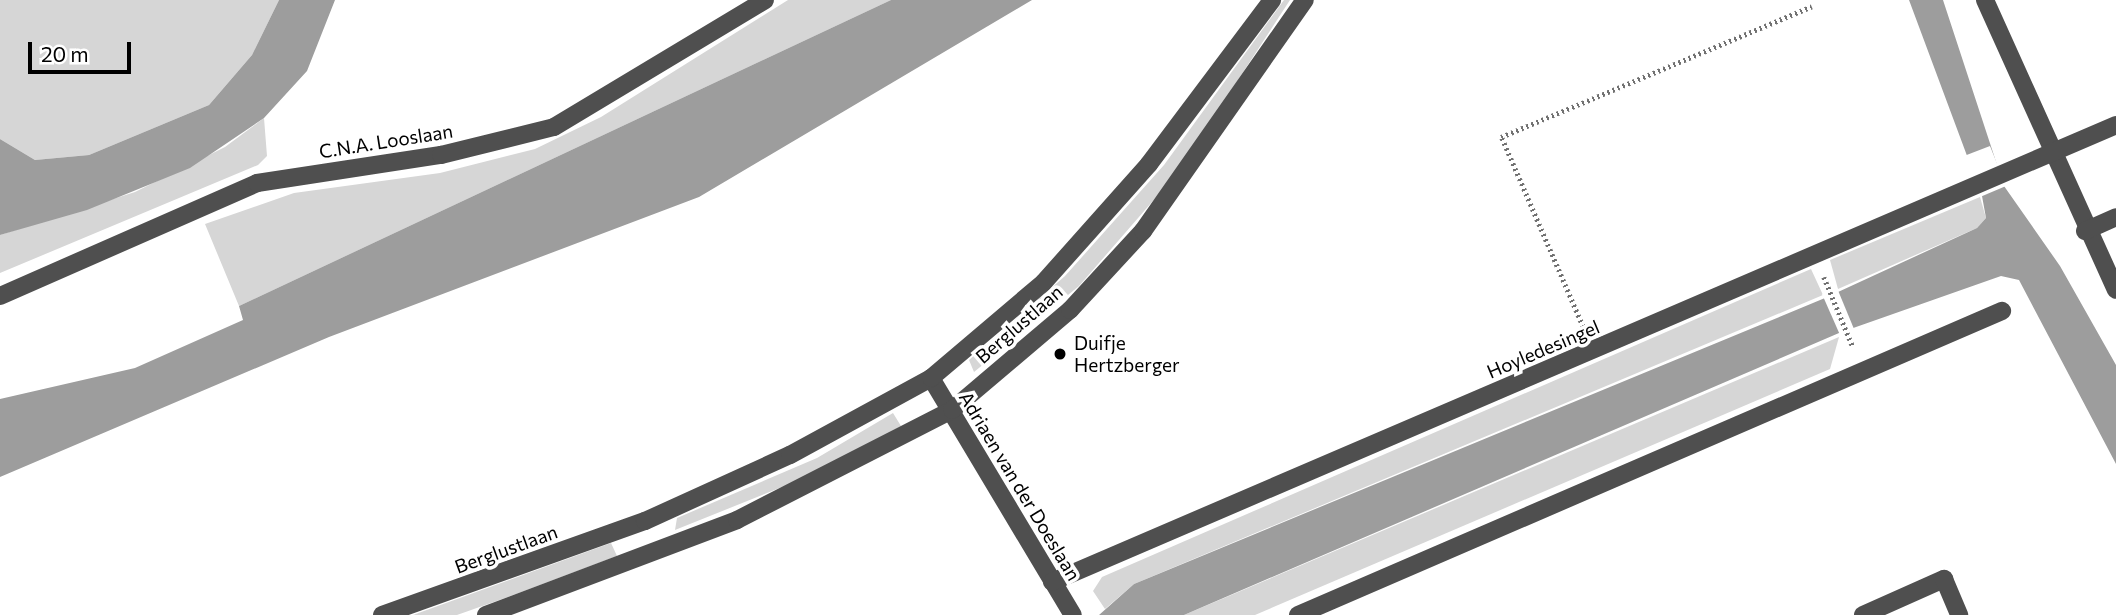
<!DOCTYPE html>
<html>
<head>
<meta charset="utf-8">
<style>
	body { margin:0 }
	#map { position:relative; width:2116px; height:615px; overflow:hidden; background:#fff; font-family:Commissioner,sans-serif }
	div>[style] { position:absolute }
	.green>* { inset:0; background:#d6d6d6 }
	.water>* { inset:0; background:#9d9d9d }
	.pier>* { inset:0; background:#fff }
	.path>* { height:4.5px; margin-top:-2.25px; transform-origin:0; background:repeating-linear-gradient(90deg,#717171 0 2px,transparent 0 5.5px) }
	.minor>* { height:18px; margin:-9px; padding:0 9px; transform-origin:9px; border-radius:9px; background:#4f4f4f }
	.dots>* { width:19px; height:19px; translate:-50% -50%; box-sizing:border-box; border:4px solid #fff; border-radius:50% }
	span { translate:-50% -50%; white-space:nowrap; text-align:center; line-height:1.15; -webkit-text-stroke:7px #fff; paint-order:stroke }
	.street-label { font-size:19px; color:#000 }
	.poi-label { font-size:19px; color:#000 }
	.left { translate:0 -50%; text-align:left }
	.scale { position:absolute; left:28px; top:42px; width:103px; height:32px; box-sizing:border-box; border:4px solid #000; border-top:0; padding-left:9px; font-size:21px; line-height:24px; white-space:nowrap; color:#000; -webkit-text-stroke:5px #fff; paint-order:stroke }
</style>
</head>
<body>
<div id="map">
	<div class="green">
		<i style="clip-path:polygon(0 0,279px 0,252px 55px,209px 105px,89px 155px,35px 160px,0 139px)"></i>
		<i style="clip-path:polygon(788px 0,891px 0,239px 306px,205px 224px,294px 193px,440px 173px,535px 149px,601px 117px)"></i>
		<i style="clip-path:polygon(1284px 0,1290px 0,1178px 172px,1079px 286px,974px 372px,969px 360px,1065px 276px,1164px 165px)"></i>
		<i style="clip-path:polygon(264px 118px,267px 156px,258px 165px,0 273px,0 235px,135px 192px,225px 147px)"></i>
		<i style="clip-path:polygon(1980px 197px,1986px 218px,1977px 228px,1838px 289px,1830px 260px)"></i>
		<i style="clip-path:polygon(1811px 269px,1823px 295px,1134px 584px,1105px 609px,1093px 591px,1102px 577px)"></i>
		<i style="clip-path:polygon(1839px 337px,1830px 369px,1255px 615px,1184px 615px)"></i>
		<i style="clip-path:polygon(893px 413px,901px 426px,822px 471px,675px 530px,677px 518px,817px 458px)"></i>
		<i style="clip-path:polygon(611px 543px,617px 556px,516px 594px,457px 615px,413px 615px)"></i>
	</div>
	<div class="water">
		<i style="clip-path:polygon(279px 0,335px 0,307px 71px,264px 118px,190px 168px,87px 210px,0 235px,0 139px,35px 160px,89px 155px,209px 105px,252px 55px)"></i>
		<i style="clip-path:polygon(891px 0,1032px 0,699px 197px,329px 337px,0 477px,0 399px,135px 368px,243px 320px,239px 306px)"></i>
		<i style="clip-path:polygon(1909px 0,1943px 0,2004px 186px,2060px 266px,2116px 365px,2116px 464px,2019px 280px,2001px 276px,1839px 333px,1184px 615px,1099px 615px,1134px 584px,1825px 298px,1977px 228px,1986px 218px,1982px 196px)"></i>
	</div>
	<div class="pier">
		<i style="clip-path:polygon(1990px 146px,2006px 186px,1980px 197px,1964px 156px)"></i>
		<i style="clip-path:polygon(1837px 288px,1854px 329px,1840px 335px,1822px 294px)"></i>
	</div>
	<div class="path">
		<i style="left:1824px;top:277px;width:76px;rotate:67.5deg"></i>
		<i style="left:1583px;top:327px;width:207px;rotate:-113.3deg"></i>
		<i style="left:1501px;top:137px;width:337px;rotate:-22.8deg"></i>
	</div>
	<div class="minor">
		<i style="left:1985px;top:0;width:318px;rotate:65.7deg"></i>
		<i style="left:2085px;top:231px;width:34px;rotate:-24deg"></i>
		<i style="left:0;top:296px;width:281px;rotate:-23.7deg"></i>
		<i style="left:257px;top:183px;width:186px;rotate:-8.7deg"></i>
		<i style="left:441px;top:155px;width:116px;rotate:-13.9deg"></i>
		<i style="left:554px;top:127px;width:246px;rotate:-31deg"></i>
		<i style="left:931px;top:378px;width:276px;rotate:59.1deg"></i>
		<i style="left:1052px;top:582px;width:1158px;rotate:-23.24deg"></i>
		<i style="left:382px;top:615px;width:279px;rotate:-19.7deg"></i>
		<i style="left:645px;top:521px;width:159px;rotate:-24.5deg"></i>
		<i style="left:790px;top:455px;width:161px;rotate:-28.6deg"></i>
		<i style="left:931px;top:378px;width:148px;rotate:-40.3deg"></i>
		<i style="left:1044px;top:282px;width:158px;rotate:-48.3deg"></i>
		<i style="left:1149px;top:164px;width:205px;rotate:-53.1deg"></i>
		<i style="left:486px;top:615px;width:268px;rotate:-20.7deg"></i>
		<i style="left:737px;top:520px;width:242px;rotate:-27.1deg"></i>
		<i style="left:952px;top:410px;width:155px;rotate:-40.3deg"></i>
		<i style="left:1070px;top:310px;width:108px;rotate:-47.3deg"></i>
		<i style="left:1143px;top:231px;width:282px;rotate:-55deg"></i>
		<i style="left:1298px;top:615px;width:767px;rotate:-23.36deg"></i>
		<i style="left:1863px;top:615px;width:89px;rotate:-24deg"></i>
		<i style="left:1944px;top:579px;width:39px;rotate:67deg"></i>
	</div>
	<div class="dots">
		<i style="left:1060px;top:354px;background:#000"></i>
	</div>
	<div class="street-label">
		<span style="left:386px;top:141px;rotate:-9deg">C.N.A. Looslaan</span>
		<span style="left:1019px;top:324px;rotate:-41deg">Berglustlaan</span>
		<span style="left:1543px;top:349px;rotate:-23deg">Hoyledesingel</span>
		<span style="left:1020px;top:486px;rotate:59deg">Adriaen van der Doeslaan</span>
		<span style="left:506px;top:549px;rotate:-20deg">Berglustlaan</span>
	</div>
	<div class="poi-label">
		<span class="left" style="left:1074px;top:354px">Duifje<br>Hertzberger</span>
	</div>
	<div class="scale">20 m</div>
</div>
</body>
</html>
